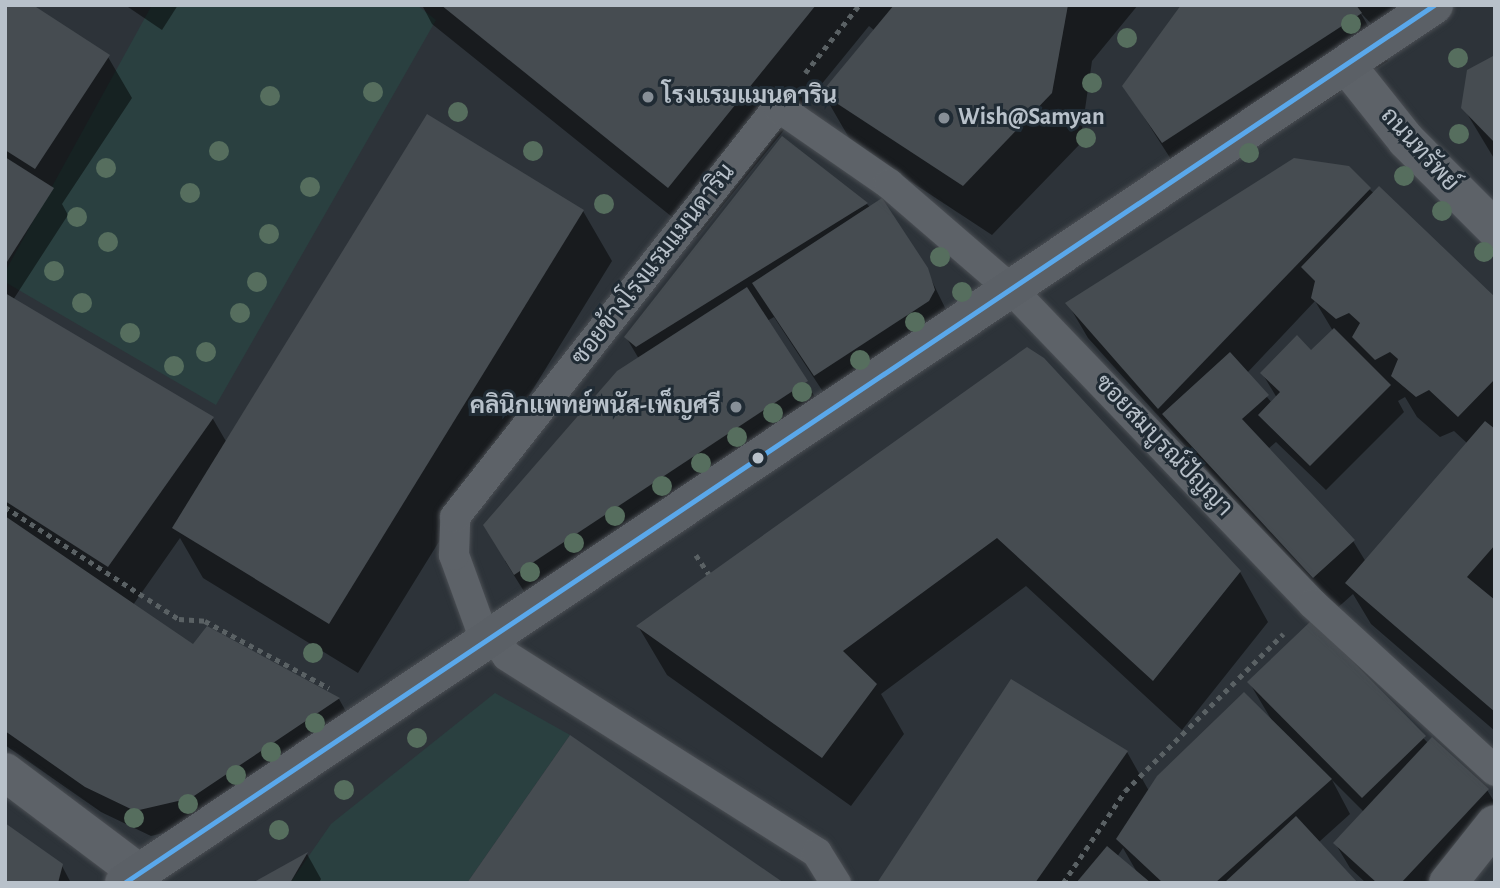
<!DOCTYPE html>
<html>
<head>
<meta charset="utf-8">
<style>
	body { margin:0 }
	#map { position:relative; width:1500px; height:888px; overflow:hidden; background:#2d3339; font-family:"Alegreya Sans",Sarabun,sans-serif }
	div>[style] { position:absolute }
	.green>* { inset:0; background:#2a4040 }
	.shadow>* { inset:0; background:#0007 }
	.building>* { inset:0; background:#464c51 }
	.path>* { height:4.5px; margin-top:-2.25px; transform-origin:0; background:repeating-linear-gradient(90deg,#5a6164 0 5px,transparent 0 10px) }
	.roads { filter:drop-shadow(0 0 2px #4b4f54) drop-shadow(0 0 2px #4b4f54) }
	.service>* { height:30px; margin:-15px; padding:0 15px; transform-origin:15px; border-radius:15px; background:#5d6268 }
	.minor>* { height:38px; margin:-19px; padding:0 19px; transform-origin:19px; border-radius:19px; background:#5d6268 }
	.tertiary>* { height:38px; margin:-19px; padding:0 19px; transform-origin:19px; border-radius:19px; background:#5d6268 }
	.secondary>* { height:38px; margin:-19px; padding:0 19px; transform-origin:19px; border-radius:19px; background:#5b6066 }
	.bus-1>* { height:5px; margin:-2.5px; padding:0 2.5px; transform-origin:2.5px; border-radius:2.5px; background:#5aa8eb }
	.trees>* { width:20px; height:20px; margin:-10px; border-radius:50%; background:#566e5e }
	.dots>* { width:19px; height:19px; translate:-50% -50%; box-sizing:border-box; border:4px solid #202b34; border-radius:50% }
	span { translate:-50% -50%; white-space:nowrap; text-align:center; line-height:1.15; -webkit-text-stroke:6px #202b34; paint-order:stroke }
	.poi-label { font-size:24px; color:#b8c1ca; font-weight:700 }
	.left { translate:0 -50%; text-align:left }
	.right { translate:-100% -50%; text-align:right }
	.street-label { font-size:24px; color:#b8c1ca }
	.frame { position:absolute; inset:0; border:7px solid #b8c1ca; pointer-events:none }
</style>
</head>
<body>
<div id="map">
	<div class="green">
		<i style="clip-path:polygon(152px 5px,417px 5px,436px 20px,216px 405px,5px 282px,5px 272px)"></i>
		<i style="clip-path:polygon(495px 693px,570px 735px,467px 883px,290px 883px,331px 824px)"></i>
	</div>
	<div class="shadow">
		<i style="clip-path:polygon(5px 5px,108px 57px,132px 98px,62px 204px,68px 215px,13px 300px,213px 419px,227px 443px,583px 211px,612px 261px,358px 673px,203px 578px,180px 538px,133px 605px,194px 647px,208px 629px,339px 699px,353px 724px,205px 823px,151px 836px,101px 812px,5px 745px)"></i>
		<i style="clip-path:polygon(125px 5px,178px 5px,162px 30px)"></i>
		<i style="clip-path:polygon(422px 5px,1138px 5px,1092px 61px,1080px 144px,992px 235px,852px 143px,823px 93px,875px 31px,869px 26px,697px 237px,432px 24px)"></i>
		<i style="clip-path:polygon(1182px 5px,1414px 5px,1378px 31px,1360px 12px,1388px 61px,1190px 189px,1124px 86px)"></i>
		<i style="clip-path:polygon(1495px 57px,1495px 160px,1463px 107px)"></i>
		<i style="clip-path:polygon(evenodd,1369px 189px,1495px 299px,1495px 731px,1371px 624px,1353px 594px,1334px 611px,1088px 338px,1068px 304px,1369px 189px,1315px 301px,1333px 331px,1311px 352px,1262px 373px,1277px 398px,1272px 403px,1247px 373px,1315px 301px,1369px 189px,1405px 397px,1417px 417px,1440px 437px,1454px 431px,1468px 444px,1366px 562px,1353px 541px,1268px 449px,1276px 442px,1326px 490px,1404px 412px,1398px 401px,1405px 397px)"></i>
		<i style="clip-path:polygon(867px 204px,926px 269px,954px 326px,835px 410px,774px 317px,767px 321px,827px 416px,535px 609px,505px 561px,639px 359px,626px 337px)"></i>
		<i style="clip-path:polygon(1043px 359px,1240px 572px,1268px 622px,1182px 730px,1026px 586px,881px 694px,904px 734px,851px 806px,667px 675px,638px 626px)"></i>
		<i style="clip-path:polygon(evenodd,1312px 622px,1428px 743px,1487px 790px,1495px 803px,1495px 824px,1440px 883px,1366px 883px,1350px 868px,1335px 843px,1364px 812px,1332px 780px,1350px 814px,1319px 842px,1356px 883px,880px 883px,1011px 681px,1127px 752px,1149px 791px,1271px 719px,1249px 682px,1312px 622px,1123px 848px,1138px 874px,1117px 857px,1123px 848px)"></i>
		<i style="clip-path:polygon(307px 854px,321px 879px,319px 883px,255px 883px)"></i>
		<i style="clip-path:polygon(62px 866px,71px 883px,5px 883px)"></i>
	</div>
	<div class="building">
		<i style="clip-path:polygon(5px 5px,33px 5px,110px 55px,35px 169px,5px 150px)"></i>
		<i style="clip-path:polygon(441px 5px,816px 5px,668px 188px)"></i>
		<i style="clip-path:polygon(894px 5px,1068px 5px,1052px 93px,963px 186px,821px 93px)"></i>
		<i style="clip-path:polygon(1181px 5px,1356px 5px,1362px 13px,1162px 143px,1122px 86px)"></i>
		<i style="clip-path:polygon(1495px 55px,1495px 143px,1461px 108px,1467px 70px)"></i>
		<i style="clip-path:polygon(427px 114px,584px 210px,329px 624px,172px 528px)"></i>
		<i style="clip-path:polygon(782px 136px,868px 203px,636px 347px,624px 337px)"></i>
		<i style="clip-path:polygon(5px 157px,54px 188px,5px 265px)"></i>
		<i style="clip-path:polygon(1294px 158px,1349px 166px,1371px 188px,1158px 409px,1065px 303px)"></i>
		<i style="clip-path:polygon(1379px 186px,1495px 297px,1495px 379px,1458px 417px,1429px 390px,1416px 397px,1391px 376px,1398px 359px,1390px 352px,1375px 360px,1352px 337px,1360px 323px,1349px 313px,1336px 319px,1311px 298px,1315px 281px,1301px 267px)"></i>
		<i style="clip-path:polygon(882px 198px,928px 268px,935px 290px,929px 301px,814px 376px,752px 283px)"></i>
		<i style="clip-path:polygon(747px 287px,808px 381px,514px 575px,483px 525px,617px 371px)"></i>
		<i style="clip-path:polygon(5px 293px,214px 417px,108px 567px,5px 501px)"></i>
		<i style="clip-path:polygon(1334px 328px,1391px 385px,1310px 466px,1258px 415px,1280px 392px,1260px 373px,1297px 335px,1311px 350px)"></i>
		<i style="clip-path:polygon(1027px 347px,1044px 358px,1241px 571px,1153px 681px,997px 538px,843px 651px,877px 684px,822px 758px,636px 626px)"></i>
		<i style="clip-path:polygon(1230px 352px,1269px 395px,1242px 419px,1355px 540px,1313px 578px,1162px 414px)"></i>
		<i style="clip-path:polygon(1485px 421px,1495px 429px,1495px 545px,1467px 577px,1495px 600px,1495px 712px,1345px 583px)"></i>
		<i style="clip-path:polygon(5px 516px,193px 644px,207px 626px,340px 698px,191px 798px,135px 811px,85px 787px,5px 731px)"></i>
		<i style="clip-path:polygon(1312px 620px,1426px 736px,1362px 798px,1247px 682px)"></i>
		<i style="clip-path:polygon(1011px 679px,1128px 751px,1035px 883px,877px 883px)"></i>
		<i style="clip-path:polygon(1244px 692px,1332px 779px,1215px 883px,1163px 883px,1116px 839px,1157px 776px)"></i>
		<i style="clip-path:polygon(570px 735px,784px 883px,467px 883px)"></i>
		<i style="clip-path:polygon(1432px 737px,1489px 789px,1401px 883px,1377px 883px,1333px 843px)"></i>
		<i style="clip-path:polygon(1296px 816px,1358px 883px,1224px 883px)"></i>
		<i style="clip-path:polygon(5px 823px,63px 864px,58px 883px,5px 883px)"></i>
		<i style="clip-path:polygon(1107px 846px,1151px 883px,1076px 883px)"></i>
		<i style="clip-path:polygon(308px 852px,290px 883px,252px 883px)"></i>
	</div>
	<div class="path">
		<i style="left:805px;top:73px;width:87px;rotate:-51.5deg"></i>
		<i style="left:5px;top:507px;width:207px;rotate:32.8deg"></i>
		<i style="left:179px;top:619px;width:26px;rotate:4deg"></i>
		<i style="left:205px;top:621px;width:141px;rotate:28.4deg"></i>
		<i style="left:696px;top:555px;width:23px;rotate:56deg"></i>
		<i style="left:1063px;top:883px;width:111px;rotate:-56deg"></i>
		<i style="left:1125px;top:791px;width:223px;rotate:-44.8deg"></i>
	</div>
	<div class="roads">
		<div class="service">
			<i style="left:494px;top:638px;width:22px;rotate:54deg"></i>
			<i style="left:507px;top:656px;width:367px;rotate:32.4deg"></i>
			<i style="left:817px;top:853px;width:36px;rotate:58deg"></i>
			<i style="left:486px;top:643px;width:94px;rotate:-110deg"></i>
			<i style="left:454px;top:555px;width:38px;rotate:-88deg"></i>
			<i style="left:455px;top:517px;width:522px;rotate:-51.77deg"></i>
			<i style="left:778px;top:107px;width:135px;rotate:34.7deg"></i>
			<i style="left:889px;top:184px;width:162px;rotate:40.8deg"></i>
			<i style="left:1012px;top:290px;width:435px;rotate:46.2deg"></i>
			<i style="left:1313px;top:604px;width:247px;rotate:42.5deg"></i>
		</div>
		<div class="minor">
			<i style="left:5px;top:772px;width:168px;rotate:37deg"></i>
			<i style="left:1448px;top:883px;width:75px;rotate:-51.5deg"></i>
		</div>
		<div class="tertiary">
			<i style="left:1348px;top:67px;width:93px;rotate:51.5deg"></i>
			<i style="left:1406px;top:140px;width:126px;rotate:45deg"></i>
		</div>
		<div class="secondary">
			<i style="left:124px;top:883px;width:1577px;rotate:-33.83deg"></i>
		</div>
	</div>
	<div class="bus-1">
		<i style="left:124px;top:883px;width:1577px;rotate:-33.83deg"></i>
	</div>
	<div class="trees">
		<i style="left:1351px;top:24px"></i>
		<i style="left:1127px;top:38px"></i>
		<i style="left:1458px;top:58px"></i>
		<i style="left:1092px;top:83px"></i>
		<i style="left:373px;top:92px"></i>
		<i style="left:270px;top:96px"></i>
		<i style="left:458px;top:112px"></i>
		<i style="left:1459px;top:134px"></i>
		<i style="left:1086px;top:138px"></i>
		<i style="left:219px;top:151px"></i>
		<i style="left:533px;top:151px"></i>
		<i style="left:1249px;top:153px"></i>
		<i style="left:106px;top:168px"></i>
		<i style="left:1404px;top:176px"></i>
		<i style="left:310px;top:187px"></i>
		<i style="left:190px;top:193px"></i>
		<i style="left:604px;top:204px"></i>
		<i style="left:1442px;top:211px"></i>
		<i style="left:77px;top:217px"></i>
		<i style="left:269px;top:234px"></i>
		<i style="left:108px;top:242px"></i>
		<i style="left:1484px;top:252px"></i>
		<i style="left:940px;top:257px"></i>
		<i style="left:54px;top:271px"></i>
		<i style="left:257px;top:282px"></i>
		<i style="left:962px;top:292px"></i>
		<i style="left:82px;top:303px"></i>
		<i style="left:240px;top:313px"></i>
		<i style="left:915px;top:322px"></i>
		<i style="left:130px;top:333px"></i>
		<i style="left:206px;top:352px"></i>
		<i style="left:860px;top:360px"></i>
		<i style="left:174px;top:366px"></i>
		<i style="left:802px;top:392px"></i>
		<i style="left:773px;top:413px"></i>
		<i style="left:737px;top:437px"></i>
		<i style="left:701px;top:463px"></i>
		<i style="left:662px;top:486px"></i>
		<i style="left:615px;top:516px"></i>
		<i style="left:574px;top:543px"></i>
		<i style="left:530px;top:572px"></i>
		<i style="left:313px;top:653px"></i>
		<i style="left:315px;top:723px"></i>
		<i style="left:417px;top:738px"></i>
		<i style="left:271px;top:752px"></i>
		<i style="left:236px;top:775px"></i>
		<i style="left:344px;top:790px"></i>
		<i style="left:188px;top:804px"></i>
		<i style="left:134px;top:818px"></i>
		<i style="left:279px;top:830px"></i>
	</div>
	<div class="dots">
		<i style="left:648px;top:97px;background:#878f97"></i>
		<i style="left:944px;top:118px;background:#878f97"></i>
		<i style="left:736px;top:407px;background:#878f97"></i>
		<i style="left:758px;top:458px;background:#b8c1ca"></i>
	</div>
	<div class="poi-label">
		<span class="left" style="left:662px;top:97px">โรงแรมแมนดาริน</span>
		<span class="left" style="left:958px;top:118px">Wish@Samyan</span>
		<span class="right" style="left:720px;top:407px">คลินิกแพทย์พนัส-เพ็ญศรี</span>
	</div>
	<div class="street-label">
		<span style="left:1419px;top:150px;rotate:48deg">ถนนทรัพย์</span>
		<span style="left:654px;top:265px;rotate:-52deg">ซอยข้างโรงแรมแมนดาริน</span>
		<span style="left:1163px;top:446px;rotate:46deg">ซอยสมบูรณ์ปัญญา</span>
	</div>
	<div class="frame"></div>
</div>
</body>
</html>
